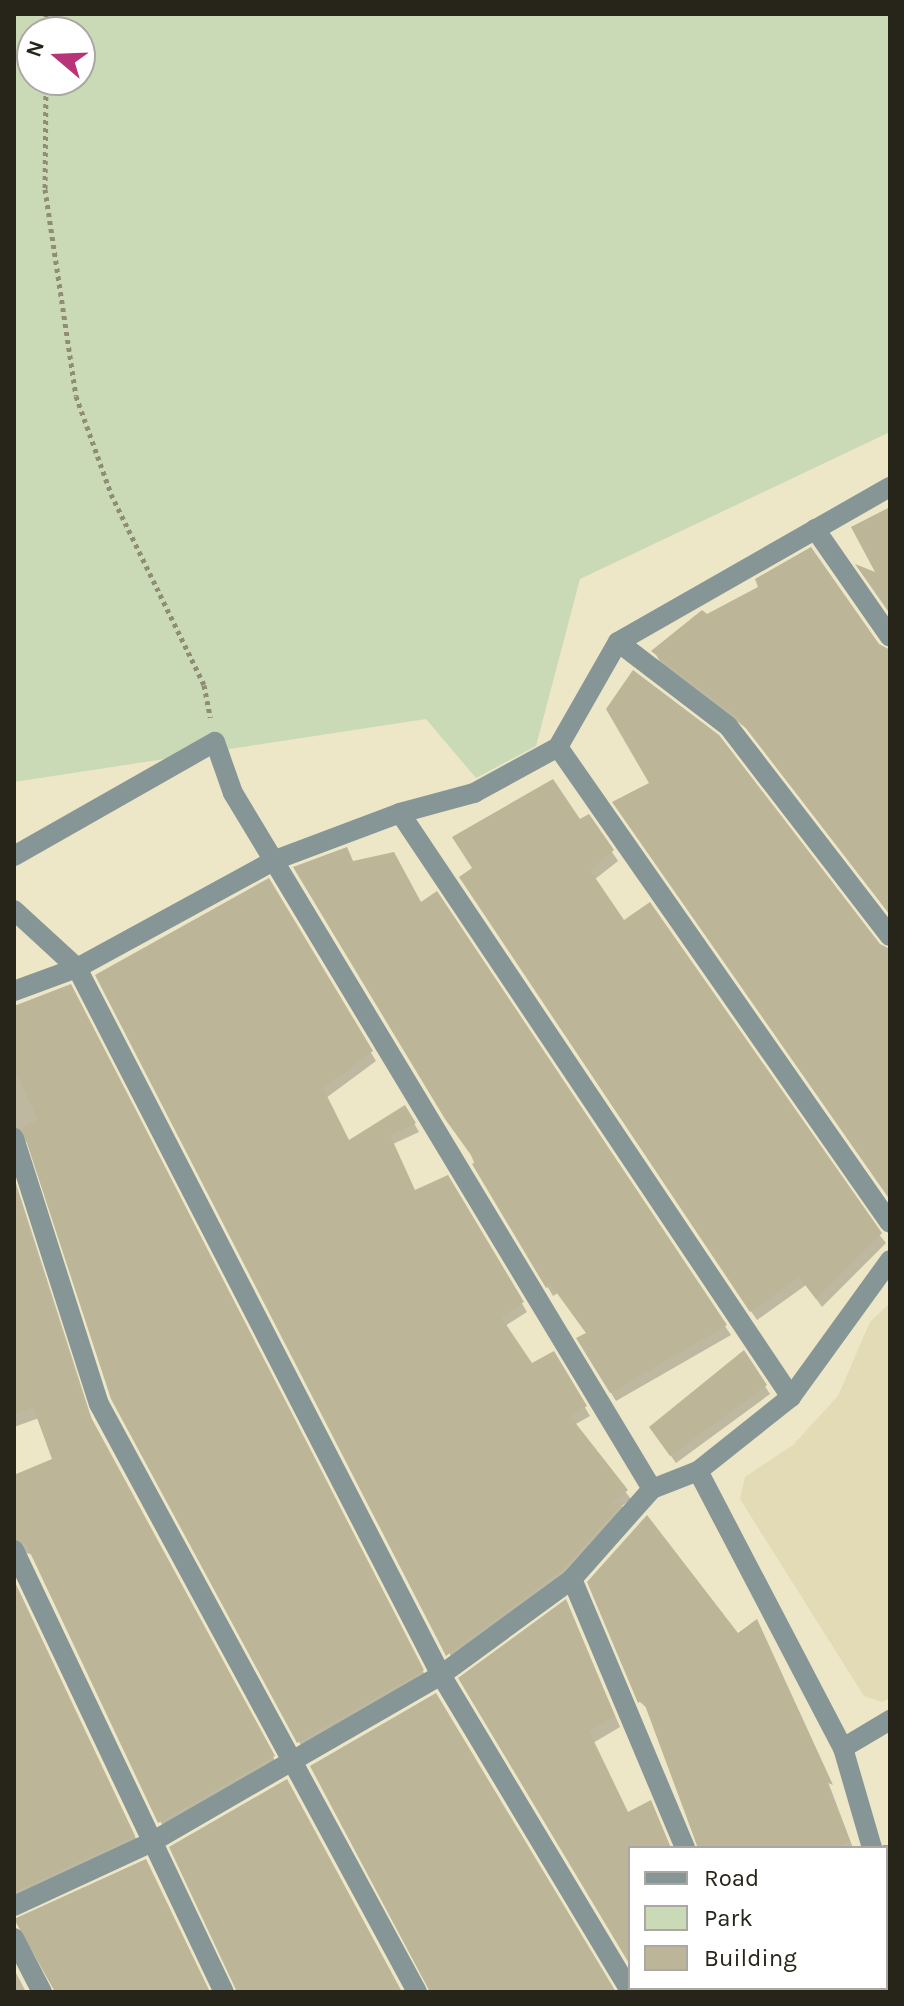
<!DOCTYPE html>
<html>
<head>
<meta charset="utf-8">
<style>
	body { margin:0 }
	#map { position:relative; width:904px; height:2006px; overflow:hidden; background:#ede6c7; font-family:Karla,sans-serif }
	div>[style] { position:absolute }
	.built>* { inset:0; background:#e3dbb6 }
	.green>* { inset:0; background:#cadab7 }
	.shadow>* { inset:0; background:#0003 }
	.building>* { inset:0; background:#bcb598 }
	.path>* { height:5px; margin-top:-2.5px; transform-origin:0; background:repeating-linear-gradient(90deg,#908c76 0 4px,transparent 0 8px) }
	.street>* { height:20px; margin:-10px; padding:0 10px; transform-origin:10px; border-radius:10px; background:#869696 }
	span { translate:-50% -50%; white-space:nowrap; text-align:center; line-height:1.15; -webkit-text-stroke:7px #fff; paint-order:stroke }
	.frame { position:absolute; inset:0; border:16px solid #272519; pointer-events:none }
	.legend { position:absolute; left:628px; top:1846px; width:260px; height:144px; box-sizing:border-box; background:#fff; border:2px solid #a9a8a3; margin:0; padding:10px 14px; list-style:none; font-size:24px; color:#272519 }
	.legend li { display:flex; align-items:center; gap:16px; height:40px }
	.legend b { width:40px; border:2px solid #a9a8a3 }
	.north { position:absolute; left:16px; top:16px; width:80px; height:80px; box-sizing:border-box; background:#fff; border:2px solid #a9a8a3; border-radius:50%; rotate:289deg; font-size:22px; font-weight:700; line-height:32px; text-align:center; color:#272519 }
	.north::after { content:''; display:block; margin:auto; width:28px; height:36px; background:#b83377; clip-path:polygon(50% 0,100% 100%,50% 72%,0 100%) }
</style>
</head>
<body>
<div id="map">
	<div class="built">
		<i style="clip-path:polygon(890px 1303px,890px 1698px,882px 1702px,864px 1696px,740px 1499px,745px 1477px,793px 1445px,838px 1396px,870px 1322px)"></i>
	</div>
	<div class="green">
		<i style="clip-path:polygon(evenodd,14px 14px,890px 14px,890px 432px,580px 579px,536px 746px,476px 778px,426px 719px,14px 782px,14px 14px,32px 32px,80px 32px,80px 80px,32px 80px,32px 32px)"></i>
	</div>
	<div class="shadow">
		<i style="clip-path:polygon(706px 616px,890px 649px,890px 914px,747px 729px,660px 662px,654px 651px)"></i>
		<i style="clip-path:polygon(589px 817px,618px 861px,594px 880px,624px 923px,886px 1243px,822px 1307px,806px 1285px,757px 1320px,467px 887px)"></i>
		<i style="clip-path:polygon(353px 863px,421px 904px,436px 894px,731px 1335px,616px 1401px,579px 1339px,588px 1334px,558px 1293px,553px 1296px,475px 1165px)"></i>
		<i style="clip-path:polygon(268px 881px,376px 1061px,326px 1098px,349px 1142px,405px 1107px,419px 1132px,393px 1144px,415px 1192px,447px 1178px,527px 1312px,505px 1326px,531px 1366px,553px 1354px,590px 1416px,574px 1425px,631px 1499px,622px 1506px,626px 1513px,568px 1578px,452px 1663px)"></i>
		<i style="clip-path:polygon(76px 997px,428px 1681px,305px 1753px,113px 1398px,31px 1143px,14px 1139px,14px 1011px)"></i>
		<i style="clip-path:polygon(14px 1177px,93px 1423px,279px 1768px,166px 1833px,33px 1555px,14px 1549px,14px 1475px,54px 1460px,39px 1418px,14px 1427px)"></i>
		<i style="clip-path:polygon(744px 1353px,770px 1394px,676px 1463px,657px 1436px)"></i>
		<i style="clip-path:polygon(14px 1582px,140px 1847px,14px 1905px)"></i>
		<i style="clip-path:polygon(590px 1582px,824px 1771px,853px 1848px,698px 1848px,649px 1710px,640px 1702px)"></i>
		<i style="clip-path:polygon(566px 1602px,620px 1727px,593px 1743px,628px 1814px,671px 1848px,630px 1848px,630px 1962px)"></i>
		<i style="clip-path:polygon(890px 1933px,890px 1992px,887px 1992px,884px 1988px)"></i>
		<i style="clip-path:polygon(14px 1969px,26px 1992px,14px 1992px)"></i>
		<i style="clip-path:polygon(744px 1988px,852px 1988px,853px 1992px,744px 1992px)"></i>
	</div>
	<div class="building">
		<i style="clip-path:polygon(890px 507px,890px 614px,855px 564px,875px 572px,851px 527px)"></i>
		<i style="clip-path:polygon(811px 547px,879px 644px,890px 650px,890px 915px,738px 718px,651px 651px,702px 610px,707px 614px,758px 587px,755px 579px)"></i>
		<i style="clip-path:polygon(633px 670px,719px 735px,880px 944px,890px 949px,890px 1200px,612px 802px,649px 783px,606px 709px)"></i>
		<i style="clip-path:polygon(553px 779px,580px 819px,589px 814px,614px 850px,590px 870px,624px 920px,650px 902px,882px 1233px,816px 1299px,799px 1277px,750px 1312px,459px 877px,472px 868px,452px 837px)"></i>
		<i style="clip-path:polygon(347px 847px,353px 861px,394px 852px,421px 902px,437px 891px,727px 1325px,610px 1393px,576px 1338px,586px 1333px,551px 1285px,546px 1288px,472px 1164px,476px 1162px,445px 1119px,293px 867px)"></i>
		<i style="clip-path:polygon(269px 878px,373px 1051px,323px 1088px,349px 1140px,405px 1105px,416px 1123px,390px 1135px,415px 1190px,448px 1175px,524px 1302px,501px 1317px,532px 1363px,554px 1351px,587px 1406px,570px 1416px,628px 1490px,610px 1504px,622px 1503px,563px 1569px,446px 1656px,95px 975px)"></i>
		<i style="clip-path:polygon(71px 984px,424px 1670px,297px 1743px,111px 1399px,22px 1128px,38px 1120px,14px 1068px,14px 1006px)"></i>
		<i style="clip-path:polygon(14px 1181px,87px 1410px,275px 1756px,158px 1823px,26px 1544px,14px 1537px,14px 1475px,52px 1459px,33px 1407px,14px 1414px)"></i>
		<i style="clip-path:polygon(744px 1350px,767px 1385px,670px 1456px,649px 1427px)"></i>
		<i style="clip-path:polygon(647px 1515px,738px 1633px,757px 1619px,833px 1785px,826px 1782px,850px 1841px,832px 1848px,698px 1848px,643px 1700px,638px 1703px,587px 1582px)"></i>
		<i style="clip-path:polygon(14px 1580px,135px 1836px,14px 1892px)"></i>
		<i style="clip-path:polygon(566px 1599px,615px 1716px,589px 1731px,628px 1812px,651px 1800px,671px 1848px,630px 1848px,630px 1965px,458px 1678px)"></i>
		<i style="clip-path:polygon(436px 1693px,616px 1992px,430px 1992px,310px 1766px)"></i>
		<i style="clip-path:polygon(287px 1779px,402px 1992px,237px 1992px,169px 1847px)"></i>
		<i style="clip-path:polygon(146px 1859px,210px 1992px,55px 1992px,14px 1919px)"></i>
	</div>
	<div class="path">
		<i style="left:46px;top:32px;width:18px;rotate:-90deg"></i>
		<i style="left:46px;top:80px;width:109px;rotate:90.5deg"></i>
		<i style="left:45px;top:189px;width:209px;rotate:81.5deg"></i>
		<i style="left:76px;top:396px;width:104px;rotate:70.3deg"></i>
		<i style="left:111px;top:494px;width:212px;rotate:64deg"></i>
		<i style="left:204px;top:685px;width:33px;rotate:79deg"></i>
	</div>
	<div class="street">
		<i style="left:815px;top:529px;width:131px;rotate:55.2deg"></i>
		<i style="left:618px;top:642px;width:138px;rotate:37.4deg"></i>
		<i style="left:728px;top:726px;width:265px;rotate:52.4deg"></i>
		<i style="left:558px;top:747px;width:580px;rotate:55.11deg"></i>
		<i style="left:400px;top:813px;width:703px;rotate:56.2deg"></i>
		<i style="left:14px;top:856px;width:231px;rotate:-29.6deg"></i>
		<i style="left:215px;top:742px;width:54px;rotate:70.6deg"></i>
		<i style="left:233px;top:793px;width:812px;rotate:58.95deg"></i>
		<i style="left:14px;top:910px;width:86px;rotate:42.6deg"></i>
		<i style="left:77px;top:968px;width:795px;rotate:62.76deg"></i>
		<i style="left:441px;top:1675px;width:370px;rotate:59.1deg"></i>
		<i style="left:14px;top:991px;width:67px;rotate:-20.1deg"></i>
		<i style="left:77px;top:968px;width:226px;rotate:-28.6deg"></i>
		<i style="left:275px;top:860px;width:134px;rotate:-20.6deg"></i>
		<i style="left:400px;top:813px;width:77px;rotate:-15.1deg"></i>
		<i style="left:474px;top:793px;width:96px;rotate:-28.7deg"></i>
		<i style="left:558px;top:747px;width:121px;rotate:-60.3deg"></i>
		<i style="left:618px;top:642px;width:313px;rotate:-29.7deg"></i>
		<i style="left:14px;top:1138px;width:279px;rotate:72.3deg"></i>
		<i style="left:99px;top:1404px;width:668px;rotate:61.59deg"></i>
		<i style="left:698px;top:1471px;width:313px;rotate:62.4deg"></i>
		<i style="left:843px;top:1748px;width:104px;rotate:73.8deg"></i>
		<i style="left:14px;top:1550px;width:489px;rotate:64.6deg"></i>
		<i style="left:572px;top:1579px;width:292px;rotate:67.2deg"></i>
		<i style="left:843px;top:1748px;width:55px;rotate:-30.8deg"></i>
		<i style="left:886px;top:1855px;width:4px;rotate:14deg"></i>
		<i style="left:14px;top:1906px;width:150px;rotate:-24.9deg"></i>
		<i style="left:150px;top:1843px;width:336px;rotate:-30deg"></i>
		<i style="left:441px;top:1675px;width:162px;rotate:-36.2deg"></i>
		<i style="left:572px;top:1579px;width:120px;rotate:-48.4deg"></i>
		<i style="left:652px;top:1489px;width:49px;rotate:-21.4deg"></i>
		<i style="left:698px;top:1471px;width:119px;rotate:-38.5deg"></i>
		<i style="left:791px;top:1397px;width:169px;rotate:-54.1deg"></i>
		<i style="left:14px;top:1938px;width:61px;rotate:62.6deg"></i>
		<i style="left:873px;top:1988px;width:4px;rotate:76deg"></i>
		<i style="left:687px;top:1992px;width:4px;rotate:-76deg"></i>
	</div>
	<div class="frame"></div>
	<ul class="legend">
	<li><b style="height:10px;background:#869696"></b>Road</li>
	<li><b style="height:22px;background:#cadab7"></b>Park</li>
	<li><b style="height:22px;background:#bcb598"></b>Building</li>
	</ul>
	<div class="north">N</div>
</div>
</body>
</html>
